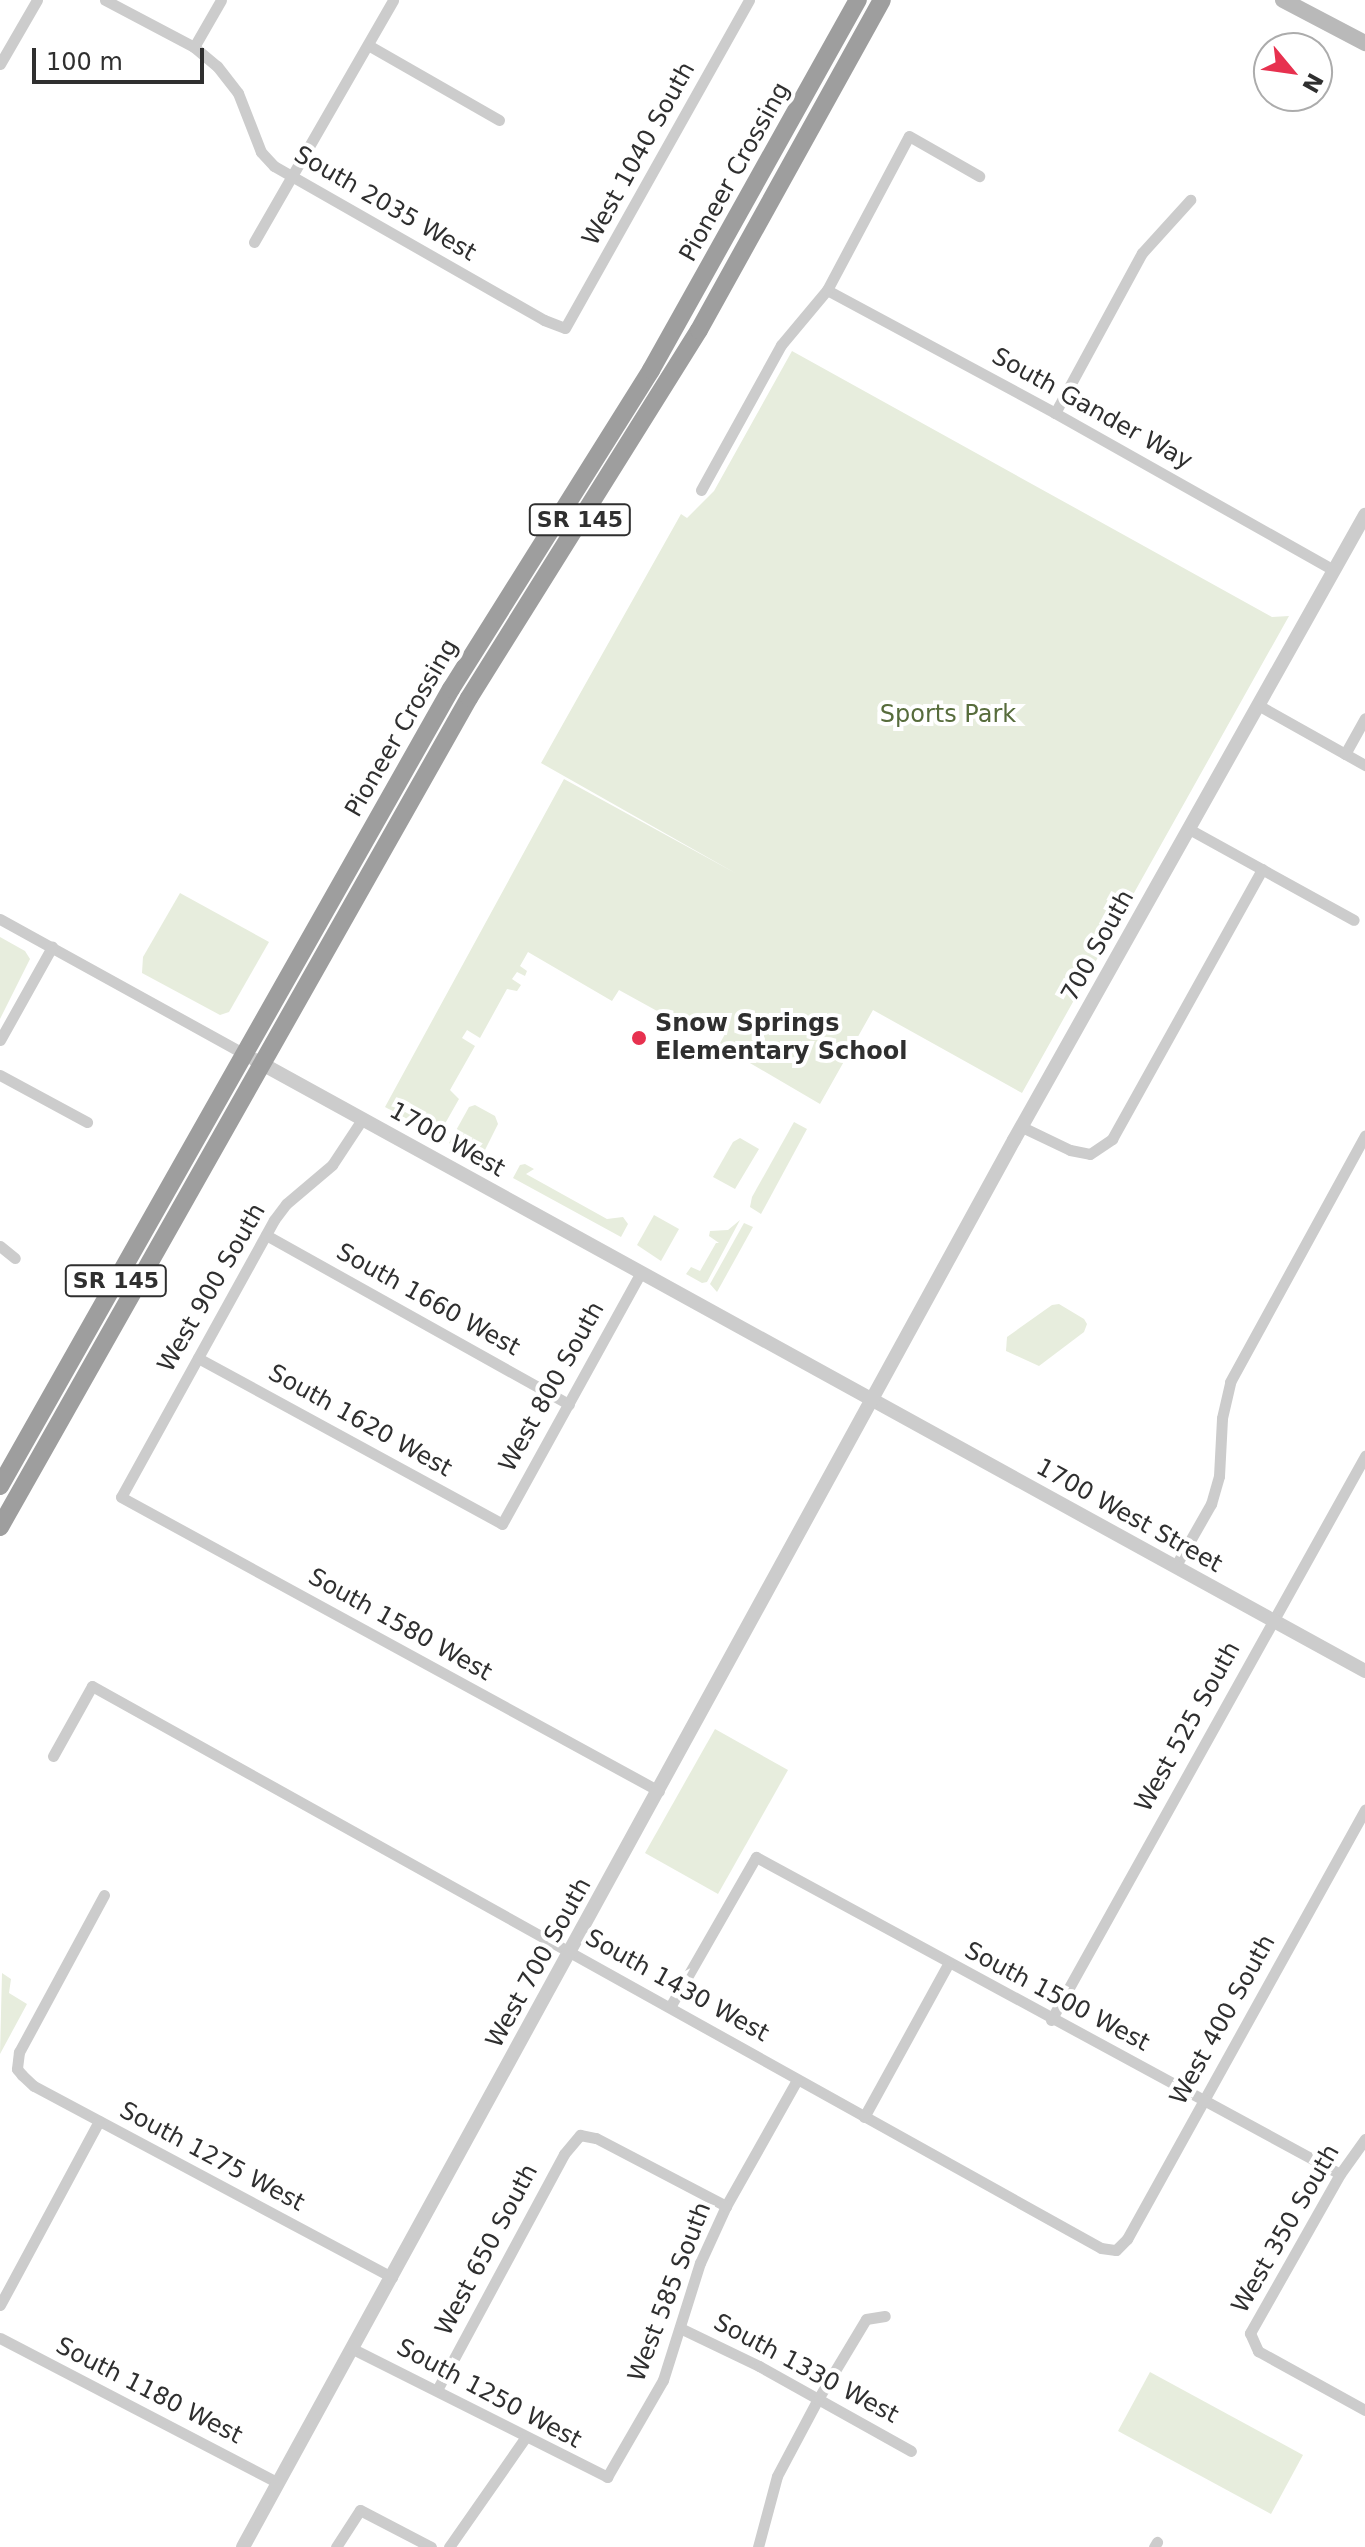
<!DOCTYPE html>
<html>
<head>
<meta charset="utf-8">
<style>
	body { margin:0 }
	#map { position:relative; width:1365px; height:2547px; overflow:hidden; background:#fff; font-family:"DejaVu Sans",sans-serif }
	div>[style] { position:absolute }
	.green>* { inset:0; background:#e7eddd }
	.minor>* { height:11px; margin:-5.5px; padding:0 5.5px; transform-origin:5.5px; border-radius:5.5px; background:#ccc }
	.tertiary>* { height:14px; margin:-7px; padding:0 7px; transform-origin:7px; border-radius:7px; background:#ccc }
	.secondary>* { height:16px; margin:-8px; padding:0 8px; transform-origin:8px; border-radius:8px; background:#b9b9b9 }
	.trunk>* { height:18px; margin:-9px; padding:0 9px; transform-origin:9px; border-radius:9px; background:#9e9e9e }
	.dots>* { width:22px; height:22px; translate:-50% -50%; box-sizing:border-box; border:4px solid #fff; border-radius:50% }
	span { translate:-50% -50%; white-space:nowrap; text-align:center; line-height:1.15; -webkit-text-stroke:8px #fff; paint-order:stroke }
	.shield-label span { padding:2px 6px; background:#fff; border:2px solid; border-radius:6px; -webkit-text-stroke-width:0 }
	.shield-label { font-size:22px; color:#2f2f2f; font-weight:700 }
	.street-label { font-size:24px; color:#2f2f2f }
	.park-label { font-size:24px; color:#576c3c }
	.poi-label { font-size:24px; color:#2f2f2f; font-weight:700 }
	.left { translate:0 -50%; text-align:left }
	.north { position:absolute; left:1253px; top:32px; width:80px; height:80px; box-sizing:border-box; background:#fff; border:2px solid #acacac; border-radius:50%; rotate:119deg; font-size:22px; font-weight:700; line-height:32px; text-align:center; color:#2f2f2f }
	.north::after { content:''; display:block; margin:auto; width:28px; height:36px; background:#e7314f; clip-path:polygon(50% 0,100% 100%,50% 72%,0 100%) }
	.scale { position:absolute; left:32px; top:48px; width:172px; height:36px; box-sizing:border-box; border:4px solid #2f2f2f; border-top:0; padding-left:10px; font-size:24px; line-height:28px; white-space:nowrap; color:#2f2f2f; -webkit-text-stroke:6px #fff; paint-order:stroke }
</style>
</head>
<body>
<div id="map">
	<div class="green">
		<i style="clip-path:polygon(792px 351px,1272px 617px,1289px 616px,1022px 1093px,873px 1010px,820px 1104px,719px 1045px,725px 1034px,704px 1022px,697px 1033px,619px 990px,612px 1001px,528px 952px,520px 966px,527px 971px,525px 976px,517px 972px,512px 979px,521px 985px,517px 991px,507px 989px,480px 1038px,467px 1030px,462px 1038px,475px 1046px,450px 1090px,459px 1099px,438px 1136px,385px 1107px,564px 779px,737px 874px,541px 763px,681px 514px,687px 518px,714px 491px)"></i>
		<i style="clip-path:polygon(180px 893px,269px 942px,229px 1012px,220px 1015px,142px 973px,143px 957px)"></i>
		<i style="clip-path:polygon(0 937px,25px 951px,30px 959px,0 1019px)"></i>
		<i style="clip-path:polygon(475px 1105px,495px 1116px,498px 1124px,480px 1160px,449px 1143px,469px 1107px)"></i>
		<i style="clip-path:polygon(794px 1122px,807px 1129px,761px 1214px,750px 1207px,752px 1197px)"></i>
		<i style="clip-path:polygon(740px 1138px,759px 1149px,735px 1189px,713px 1177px,733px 1142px)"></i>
		<i style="clip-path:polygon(525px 1164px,534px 1169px,526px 1174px,607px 1219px,623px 1217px,628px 1224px,621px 1237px,513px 1178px,520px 1165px)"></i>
		<i style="clip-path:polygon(654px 1215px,679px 1229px,661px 1261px,637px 1245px)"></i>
		<i style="clip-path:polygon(740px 1220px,707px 1282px,702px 1283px,686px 1274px,691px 1267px,700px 1271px,716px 1243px,719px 1243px,709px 1236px,710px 1231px,728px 1230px)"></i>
		<i style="clip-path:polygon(744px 1223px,753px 1227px,717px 1292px,710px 1284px)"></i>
		<i style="clip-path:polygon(1059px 1304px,1084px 1319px,1087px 1324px,1084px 1332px,1039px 1366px,1006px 1351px,1007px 1337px,1052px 1305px)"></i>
		<i style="clip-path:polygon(715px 1729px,788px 1770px,718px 1894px,645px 1853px)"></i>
		<i style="clip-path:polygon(2px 1973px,11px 1979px,9px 1993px,27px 2004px,0 2054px)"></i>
		<i style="clip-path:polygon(1150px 2372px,1303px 2455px,1271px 2514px,1118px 2431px)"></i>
	</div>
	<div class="minor">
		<i style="left:105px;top:0;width:101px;rotate:27.8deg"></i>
		<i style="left:194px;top:47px;width:30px;rotate:40deg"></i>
		<i style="left:217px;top:66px;width:34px;rotate:52deg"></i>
		<i style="left:238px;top:93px;width:63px;rotate:68.7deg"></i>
		<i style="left:261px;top:152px;width:19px;rotate:47deg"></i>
		<i style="left:274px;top:166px;width:311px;rotate:29.7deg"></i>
		<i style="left:544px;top:320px;width:22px;rotate:21deg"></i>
		<i style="left:565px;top:328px;width:376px;rotate:-60.7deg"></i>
		<i style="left:368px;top:45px;width:151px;rotate:29.8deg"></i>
		<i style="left:194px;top:47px;width:54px;rotate:-60.1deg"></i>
		<i style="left:0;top:64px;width:74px;rotate:-60deg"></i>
		<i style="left:254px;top:242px;width:279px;rotate:-60.1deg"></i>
		<i style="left:827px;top:290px;width:259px;rotate:28.3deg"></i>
		<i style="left:1055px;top:413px;width:320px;rotate:29.4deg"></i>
		<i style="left:1055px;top:413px;width:182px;rotate:-61.5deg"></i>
		<i style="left:1142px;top:253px;width:72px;rotate:-47.8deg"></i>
		<i style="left:701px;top:490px;width:166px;rotate:-61.1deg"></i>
		<i style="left:781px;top:345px;width:72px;rotate:-50.1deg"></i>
		<i style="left:827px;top:290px;width:174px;rotate:-62deg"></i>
		<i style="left:909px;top:136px;width:81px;rotate:29.7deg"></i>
		<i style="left:1258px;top:705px;width:123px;rotate:29.3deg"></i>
		<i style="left:1345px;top:754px;width:41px;rotate:-60.9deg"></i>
		<i style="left:1189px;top:829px;width:188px;rotate:28.9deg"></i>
		<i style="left:0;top:919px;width:280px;rotate:28.9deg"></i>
		<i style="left:0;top:1040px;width:107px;rotate:-60.8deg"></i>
		<i style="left:0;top:1075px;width:99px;rotate:28.4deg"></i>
		<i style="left:363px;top:1118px;width:56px;rotate:123.4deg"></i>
		<i style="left:332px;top:1165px;width:60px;rotate:139.7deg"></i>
		<i style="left:286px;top:1204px;width:20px;rotate:127deg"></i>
		<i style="left:274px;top:1220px;width:316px;rotate:118.9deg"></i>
		<i style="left:121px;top:1497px;width:613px;rotate:28.66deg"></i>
		<i style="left:1022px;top:1127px;width:53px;rotate:25.6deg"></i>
		<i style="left:1070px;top:1150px;width:20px;rotate:11deg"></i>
		<i style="left:1090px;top:1154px;width:27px;rotate:-34deg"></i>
		<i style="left:1112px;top:1139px;width:309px;rotate:-60.9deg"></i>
		<i style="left:266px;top:1235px;width:347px;rotate:29.2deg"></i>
		<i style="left:0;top:1246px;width:19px;rotate:39deg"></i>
		<i style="left:198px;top:1358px;width:346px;rotate:28.6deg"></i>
		<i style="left:502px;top:1524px;width:288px;rotate:-61.1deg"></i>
		<i style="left:1175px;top:1567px;width:73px;rotate:-60.3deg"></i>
		<i style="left:1211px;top:1504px;width:29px;rotate:-74deg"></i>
		<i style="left:1219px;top:1476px;width:58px;rotate:-87deg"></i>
		<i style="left:1222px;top:1418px;width:37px;rotate:-77deg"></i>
		<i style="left:1230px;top:1382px;width:281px;rotate:-61.3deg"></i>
		<i style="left:53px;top:1756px;width:80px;rotate:-60.9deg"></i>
		<i style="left:92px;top:1686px;width:1155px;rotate:29.12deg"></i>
		<i style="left:1101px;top:2248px;width:15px;rotate:8deg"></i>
		<i style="left:1116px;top:2250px;width:16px;rotate:-45deg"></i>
		<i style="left:1127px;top:2239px;width:491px;rotate:-61deg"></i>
		<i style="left:104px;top:1895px;width:179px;rotate:118.4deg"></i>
		<i style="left:19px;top:2052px;width:17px;rotate:97deg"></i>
		<i style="left:17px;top:2069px;width:8px;rotate:50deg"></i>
		<i style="left:22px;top:2075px;width:16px;rotate:43deg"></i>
		<i style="left:34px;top:2086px;width:406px;rotate:28.1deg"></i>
		<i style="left:670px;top:2007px;width:173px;rotate:-60.2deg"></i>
		<i style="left:756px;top:1857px;width:664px;rotate:28.49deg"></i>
		<i style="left:1051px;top:2020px;width:646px;rotate:-60.89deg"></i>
		<i style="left:864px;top:2117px;width:175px;rotate:-61.2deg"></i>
		<i style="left:1365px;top:2139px;width:43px;rotate:125.5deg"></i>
		<i style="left:1340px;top:2174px;width:183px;rotate:119.5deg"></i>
		<i style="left:1250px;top:2333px;width:20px;rotate:66deg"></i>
		<i style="left:1258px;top:2351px;width:122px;rotate:28.9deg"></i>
		<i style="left:0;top:2305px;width:209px;rotate:-61.7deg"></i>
		<i style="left:680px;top:2328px;width:88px;rotate:25.7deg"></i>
		<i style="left:759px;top:2366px;width:174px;rotate:29.2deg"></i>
		<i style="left:0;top:2338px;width:312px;rotate:27.5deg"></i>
		<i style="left:351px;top:2348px;width:287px;rotate:26.7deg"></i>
		<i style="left:607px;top:2477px;width:112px;rotate:-60deg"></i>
		<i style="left:663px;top:2380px;width:123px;rotate:-72.5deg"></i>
		<i style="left:700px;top:2263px;width:63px;rotate:-65.5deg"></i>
		<i style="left:726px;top:2206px;width:145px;rotate:-60.6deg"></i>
		<i style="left:437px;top:2390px;width:268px;rotate:-61.7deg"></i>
		<i style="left:564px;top:2154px;width:25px;rotate:-50deg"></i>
		<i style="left:580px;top:2135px;width:16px;rotate:11deg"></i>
		<i style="left:596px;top:2138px;width:147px;rotate:27.6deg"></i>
		<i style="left:336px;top:2547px;width:44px;rotate:-57deg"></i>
		<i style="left:360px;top:2510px;width:80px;rotate:27.5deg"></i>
		<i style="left:449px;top:2547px;width:133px;rotate:-55.1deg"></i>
		<i style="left:758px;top:2547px;width:73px;rotate:-75deg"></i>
		<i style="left:777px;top:2476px;width:87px;rotate:-62deg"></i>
		<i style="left:818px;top:2399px;width:93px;rotate:-59deg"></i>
		<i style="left:866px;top:2319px;width:19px;rotate:-9deg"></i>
		<i style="left:1154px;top:2547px;width:6px;rotate:-59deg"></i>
	</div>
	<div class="tertiary">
		<i style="left:255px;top:1060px;width:1267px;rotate:28.83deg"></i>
		<i style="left:243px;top:2547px;width:1604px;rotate:-61.28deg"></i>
		<i style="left:1014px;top:1140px;width:717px;rotate:-60.68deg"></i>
	</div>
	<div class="secondary">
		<i style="left:1283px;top:0;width:93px;rotate:27.7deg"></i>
	</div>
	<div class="trunk">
		<i style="left:0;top:1486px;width:916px;rotate:-60.5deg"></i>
		<i style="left:451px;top:689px;width:377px;rotate:-57.9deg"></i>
		<i style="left:651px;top:370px;width:424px;rotate:-60.8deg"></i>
		<i style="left:0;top:1527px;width:952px;rotate:-60.5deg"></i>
		<i style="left:469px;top:698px;width:434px;rotate:-58deg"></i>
		<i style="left:699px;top:330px;width:377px;rotate:-61deg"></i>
	</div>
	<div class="dots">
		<i style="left:639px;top:1038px;background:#e7314f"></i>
	</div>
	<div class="shield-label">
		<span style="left:580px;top:520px">SR 145</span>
		<span style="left:116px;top:1281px">SR 145</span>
	</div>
	<div class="street-label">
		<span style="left:639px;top:154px;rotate:-61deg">West 1040 South</span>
		<span style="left:735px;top:172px;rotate:-61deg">Pioneer Crossing</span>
		<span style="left:385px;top:204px;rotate:30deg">South 2035 West</span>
		<span style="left:1092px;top:409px;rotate:29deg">South Gander Way</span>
		<span style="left:402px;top:728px;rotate:-60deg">Pioneer Crossing</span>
		<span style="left:1098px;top:946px;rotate:-61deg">700 South</span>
		<span style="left:447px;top:1140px;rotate:29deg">1700 West</span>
		<span style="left:212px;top:1288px;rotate:-60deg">West 900 South</span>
		<span style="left:428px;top:1300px;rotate:29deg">South 1660 West</span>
		<span style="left:552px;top:1387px;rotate:-61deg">West 800 South</span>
		<span style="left:360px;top:1421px;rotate:29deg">South 1620 West</span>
		<span style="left:1129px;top:1516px;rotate:29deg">1700 West Street</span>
		<span style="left:400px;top:1625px;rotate:29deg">South 1580 West</span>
		<span style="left:1188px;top:1727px;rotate:-61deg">West 525 South</span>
		<span style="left:539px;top:1963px;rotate:-61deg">West 700 South</span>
		<span style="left:677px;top:1986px;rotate:29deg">South 1430 West</span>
		<span style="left:1057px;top:1997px;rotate:28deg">South 1500 West</span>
		<span style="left:1223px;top:2020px;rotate:-61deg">West 400 South</span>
		<span style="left:212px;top:2157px;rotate:28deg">South 1275 West</span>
		<span style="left:1286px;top:2229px;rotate:-60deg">West 350 South</span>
		<span style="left:487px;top:2250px;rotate:-62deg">West 650 South</span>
		<span style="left:670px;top:2292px;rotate:-69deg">West 585 South</span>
		<span style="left:806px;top:2369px;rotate:28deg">South 1330 West</span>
		<span style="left:149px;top:2391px;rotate:27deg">South 1180 West</span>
		<span style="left:489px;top:2394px;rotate:28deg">South 1250 West</span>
	</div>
	<div class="park-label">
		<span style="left:948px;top:715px">Sports Park</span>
	</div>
	<div class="poi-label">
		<span class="left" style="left:655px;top:1038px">Snow Springs<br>Elementary School</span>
	</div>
	<div class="north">N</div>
	<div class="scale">100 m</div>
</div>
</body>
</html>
